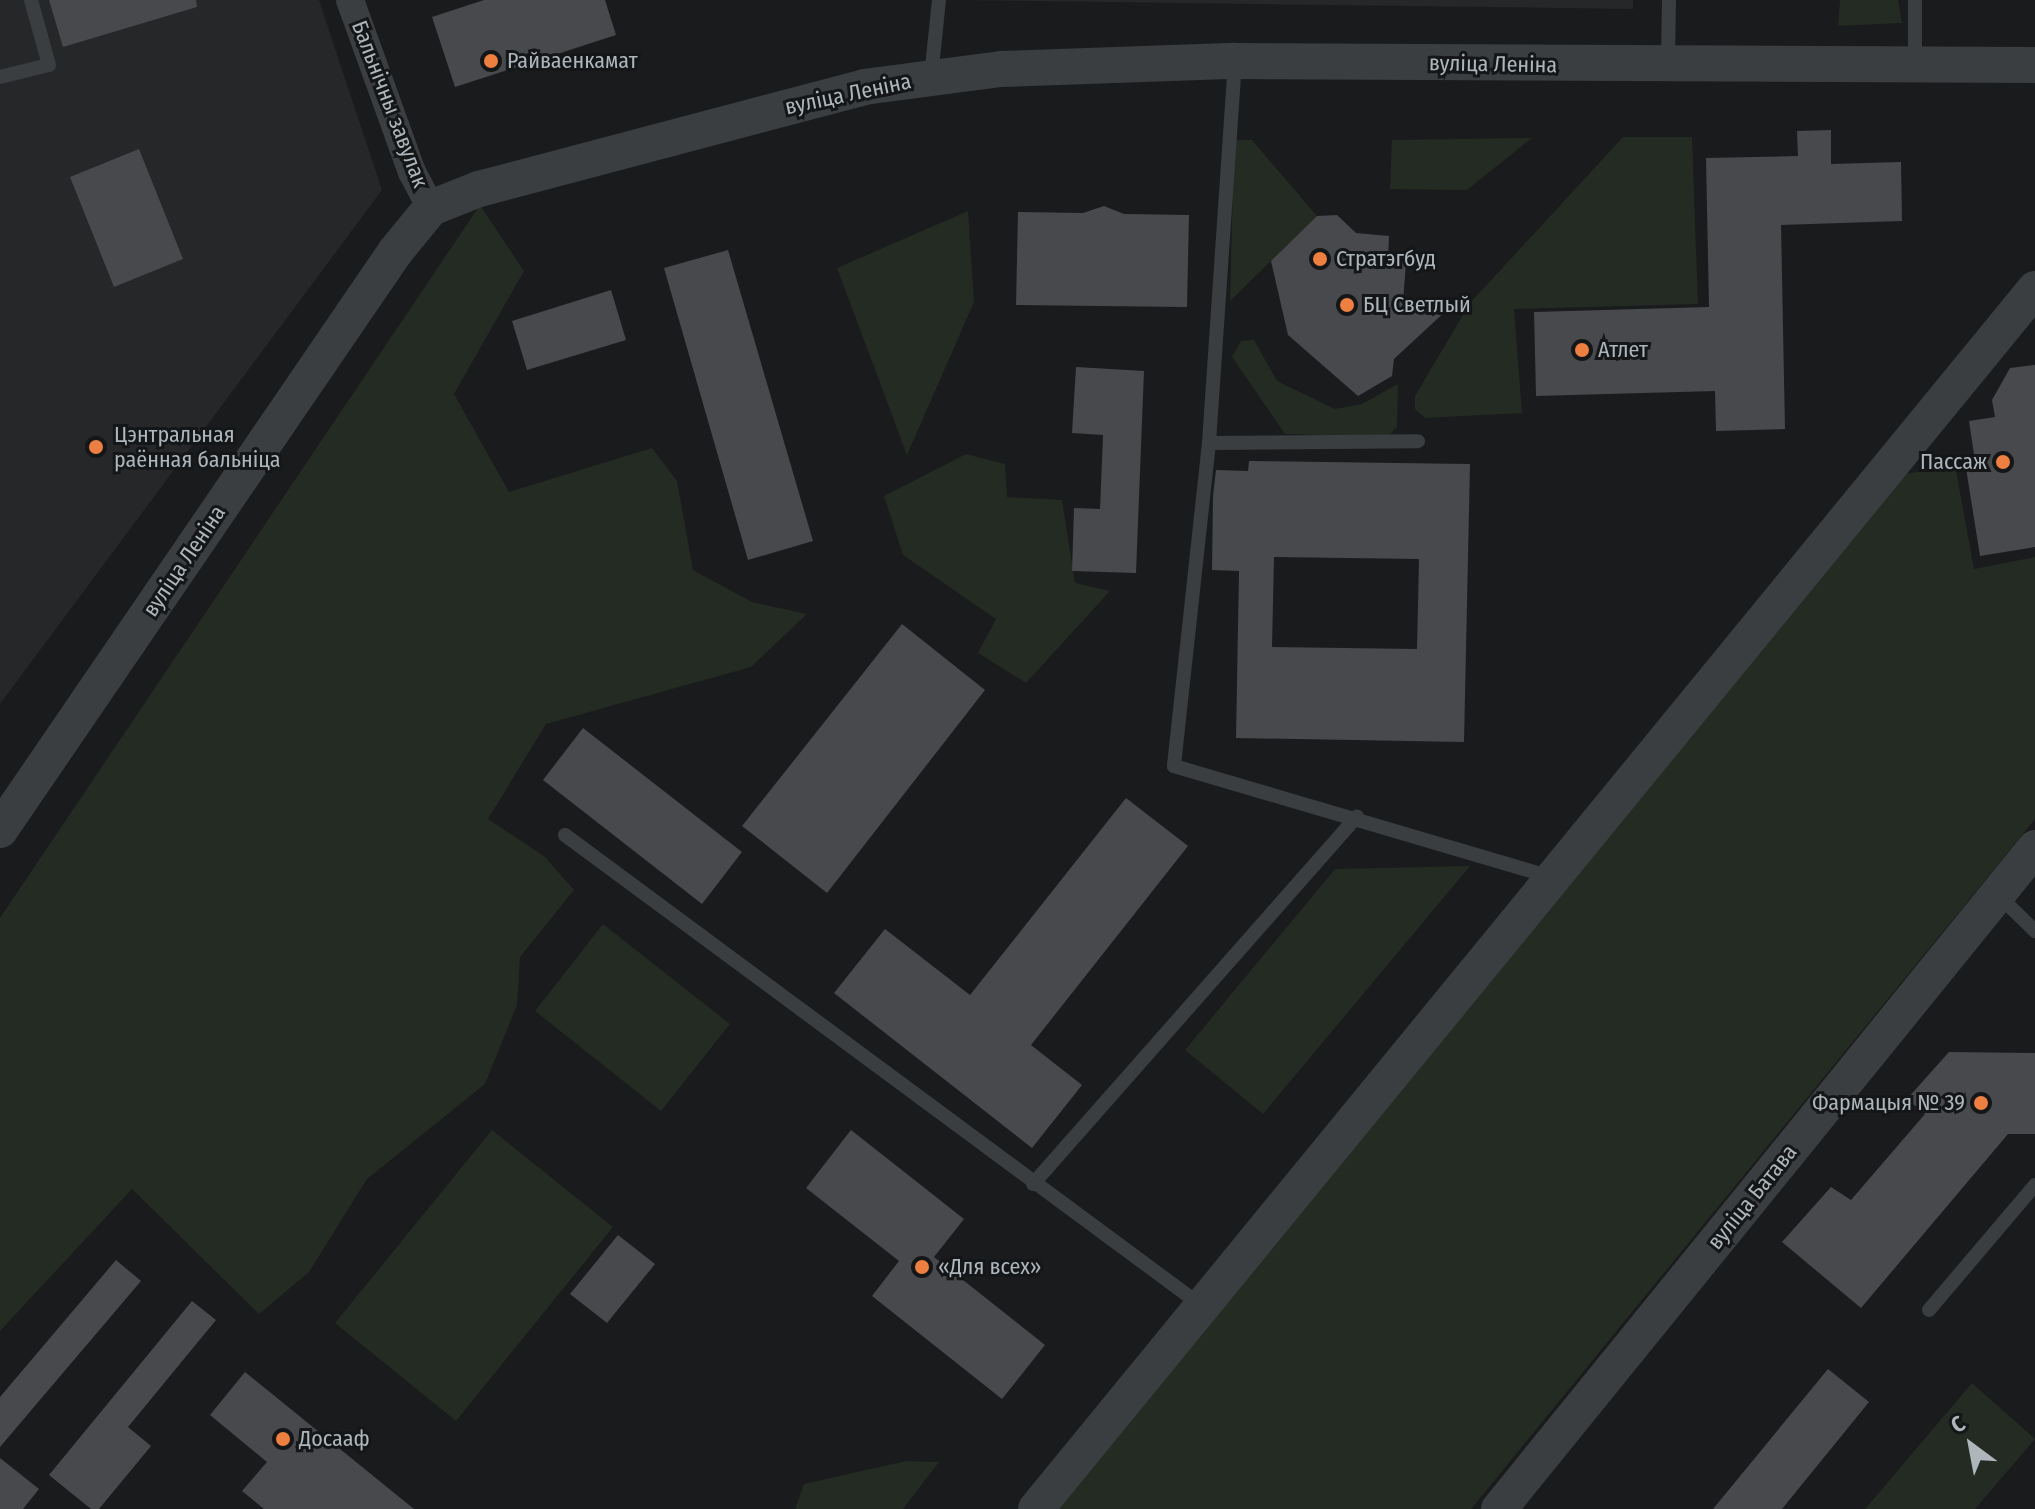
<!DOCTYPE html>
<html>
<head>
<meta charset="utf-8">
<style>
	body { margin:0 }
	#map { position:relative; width:2035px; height:1509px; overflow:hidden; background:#1a1b1c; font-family:"Fira Sans Condensed",sans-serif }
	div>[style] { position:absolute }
	.built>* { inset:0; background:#262729 }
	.green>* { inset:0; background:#232b22 }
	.building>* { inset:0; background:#47494c }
	.service>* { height:14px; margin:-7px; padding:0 7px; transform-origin:7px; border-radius:7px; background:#3b3e41 }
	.minor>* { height:28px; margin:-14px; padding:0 14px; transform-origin:14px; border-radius:14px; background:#3b3e41 }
	.tertiary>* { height:36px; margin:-18px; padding:0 18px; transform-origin:18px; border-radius:18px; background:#3b3e41 }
	.dots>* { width:22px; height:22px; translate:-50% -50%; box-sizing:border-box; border:4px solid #151618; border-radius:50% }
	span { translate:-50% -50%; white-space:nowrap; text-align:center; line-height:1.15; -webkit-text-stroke:6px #151618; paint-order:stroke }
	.poi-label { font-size:22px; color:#adb6bb }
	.left { translate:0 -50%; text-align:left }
	.right { translate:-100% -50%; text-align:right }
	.street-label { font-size:22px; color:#adb6bb }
	.north { position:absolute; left:1931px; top:1405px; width:80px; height:80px; -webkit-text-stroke:6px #151618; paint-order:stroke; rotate:328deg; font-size:22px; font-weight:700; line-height:32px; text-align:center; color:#adb6bb }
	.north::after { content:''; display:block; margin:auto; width:28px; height:36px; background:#adb6bb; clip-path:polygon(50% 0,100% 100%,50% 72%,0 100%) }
</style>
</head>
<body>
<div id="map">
	<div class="built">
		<i style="clip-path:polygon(0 0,319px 0,382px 190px,0 704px)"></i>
		<i style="clip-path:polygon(954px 0,1633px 0,1633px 9px)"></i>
	</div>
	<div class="green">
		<i style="clip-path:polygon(1840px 0,1898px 0,1902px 23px,1838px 26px)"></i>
		<i style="clip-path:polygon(1623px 137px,1692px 137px,1698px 304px,1514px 309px,1522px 413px,1425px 418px,1415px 409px,1415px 396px,1470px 303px)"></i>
		<i style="clip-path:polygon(1532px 138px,1467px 190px,1390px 189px,1392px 140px)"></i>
		<i style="clip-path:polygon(1234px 140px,1252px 140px,1317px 216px,1230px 301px)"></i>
		<i style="clip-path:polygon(480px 205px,524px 271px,454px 394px,509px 492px,652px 448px,677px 481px,693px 570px,752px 602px,807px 614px,751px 667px,546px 724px,488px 819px,545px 857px,574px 890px,520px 957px,517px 1005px,485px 1084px,367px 1179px,309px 1272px,259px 1314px,132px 1189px,0 1331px,0 918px)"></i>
		<i style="clip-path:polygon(968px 211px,974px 302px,907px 455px,837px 268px)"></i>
		<i style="clip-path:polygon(1254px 340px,1277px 381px,1335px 409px,1362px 404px,1398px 384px,1397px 427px,1387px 437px,1285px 434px,1232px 357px,1241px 341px)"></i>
		<i style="clip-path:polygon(966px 454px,1005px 464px,1007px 497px,1062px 500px,1075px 583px,1110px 591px,1026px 683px,978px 653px,996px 619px,903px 555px,884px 496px)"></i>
		<i style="clip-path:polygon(1955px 465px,1974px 569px,2035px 557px,2035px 819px,1471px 1509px,1055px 1509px,1895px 476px)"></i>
		<i style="clip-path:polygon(1470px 866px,1263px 1114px,1185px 1050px,1335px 869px)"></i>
		<i style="clip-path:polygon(603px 924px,730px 1024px,661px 1111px,535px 1011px)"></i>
		<i style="clip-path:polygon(492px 1130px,613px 1227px,456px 1421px,335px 1323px)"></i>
		<i style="clip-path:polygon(1972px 1383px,2035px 1439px,1975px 1509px,1865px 1509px)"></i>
		<i style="clip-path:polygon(906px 1461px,939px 1462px,903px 1509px,795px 1509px,804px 1484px)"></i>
	</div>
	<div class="building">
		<i style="clip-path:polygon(49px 0,196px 0,197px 7px,63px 47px)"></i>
		<i style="clip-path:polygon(484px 0,605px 0,616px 35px,455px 87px,432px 17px)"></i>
		<i style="clip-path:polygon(1831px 130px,1831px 164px,1901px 162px,1902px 221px,1781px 225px,1785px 429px,1716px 431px,1715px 391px,1536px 396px,1534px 312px,1709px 307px,1706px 158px,1798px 156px,1797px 131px)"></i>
		<i style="clip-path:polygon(139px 149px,183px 259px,114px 287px,70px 177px)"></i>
		<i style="clip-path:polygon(1104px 206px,1124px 214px,1189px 215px,1187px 307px,1016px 305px,1018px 212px,1083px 213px)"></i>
		<i style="clip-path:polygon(1337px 215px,1356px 233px,1389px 236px,1388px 260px,1406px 262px,1403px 302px,1449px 308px,1394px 359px,1392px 376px,1358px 396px,1288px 335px,1271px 261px,1317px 216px)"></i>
		<i style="clip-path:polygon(728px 250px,813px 541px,748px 560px,664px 268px)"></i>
		<i style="clip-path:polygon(611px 290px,626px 340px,527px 370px,512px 321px)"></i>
		<i style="clip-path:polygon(2035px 365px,2035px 547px,1980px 556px,1965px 462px,1975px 461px,1969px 421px,1995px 417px,1992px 400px,2010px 368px)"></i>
		<i style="clip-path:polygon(1076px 367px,1144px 371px,1136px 573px,1072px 571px,1074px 508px,1100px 509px,1103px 435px,1072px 433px)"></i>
		<i style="clip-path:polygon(evenodd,1249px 461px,1470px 464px,1464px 742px,1236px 738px,1239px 571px,1212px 570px,1213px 496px,1216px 470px,1248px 471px,1249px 461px,1274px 557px,1419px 559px,1417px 649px,1272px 647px,1274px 557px)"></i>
		<i style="clip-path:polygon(902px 624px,985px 690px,827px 893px,742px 826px)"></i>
		<i style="clip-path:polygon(583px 728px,742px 852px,702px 904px,543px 780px)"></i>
		<i style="clip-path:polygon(1126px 798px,1188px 846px,1031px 1045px,1082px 1085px,1032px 1148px,834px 993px,885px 929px,970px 995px)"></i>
		<i style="clip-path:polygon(1949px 1052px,2035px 1053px,2035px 1134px,2008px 1134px,1861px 1308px,1782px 1242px,1831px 1187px,1851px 1200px,1925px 1114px,1907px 1099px)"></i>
		<i style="clip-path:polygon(851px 1130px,964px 1219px,934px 1257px,1045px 1345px,1002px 1399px,872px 1296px,899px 1261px,806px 1188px)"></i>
		<i style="clip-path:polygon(618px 1235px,655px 1264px,607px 1323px,570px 1294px)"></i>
		<i style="clip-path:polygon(116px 1260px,141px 1281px,0 1447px,0 1397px)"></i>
		<i style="clip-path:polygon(192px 1301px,216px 1320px,128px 1427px,151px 1446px,99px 1509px,91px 1509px,49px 1475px)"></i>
		<i style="clip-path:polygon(1828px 1369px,1869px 1402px,1782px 1509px,1713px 1509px)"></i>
		<i style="clip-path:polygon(245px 1372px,414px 1509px,264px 1509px,242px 1491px,267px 1462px,210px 1415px)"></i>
		<i style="clip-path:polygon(0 1458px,39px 1489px,23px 1509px,0 1509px)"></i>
	</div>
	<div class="service">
		<i style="left:1915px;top:0;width:64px;rotate:90deg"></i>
		<i style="left:1235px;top:61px;width:383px;rotate:93.9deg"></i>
		<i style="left:1209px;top:443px;width:325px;rotate:96.2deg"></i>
		<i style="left:1174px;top:766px;width:392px;rotate:16.4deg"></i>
		<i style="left:1668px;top:61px;width:61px;rotate:-89.1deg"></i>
		<i style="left:0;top:77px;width:50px;rotate:-13.8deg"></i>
		<i style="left:49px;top:65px;width:67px;rotate:-105.5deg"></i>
		<i style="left:931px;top:77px;width:77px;rotate:-84.1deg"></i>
		<i style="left:1209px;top:443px;width:209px;rotate:-0.5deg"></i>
		<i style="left:565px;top:835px;width:792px;rotate:36.48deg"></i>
		<i style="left:1998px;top:895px;width:52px;rotate:44.2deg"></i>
		<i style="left:1033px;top:1184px;width:490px;rotate:-48.6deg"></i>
		<i style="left:1929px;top:1310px;width:164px;rotate:-49.7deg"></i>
	</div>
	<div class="minor">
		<i style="left:350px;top:0;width:183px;rotate:70.2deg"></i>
		<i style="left:412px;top:172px;width:41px;rotate:62.2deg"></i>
	</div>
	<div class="tertiary">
		<i style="left:0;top:830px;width:700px;rotate:-55.65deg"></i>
		<i style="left:395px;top:252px;width:57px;rotate:-50.7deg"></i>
		<i style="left:431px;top:208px;width:52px;rotate:-21.6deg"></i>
		<i style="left:479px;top:189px;width:398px;rotate:-14.8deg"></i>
		<i style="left:864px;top:87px;width:138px;rotate:-7.5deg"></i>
		<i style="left:1001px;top:69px;width:234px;rotate:-2deg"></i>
		<i style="left:1235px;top:61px;width:800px;rotate:0.29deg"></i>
		<i style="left:1036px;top:1509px;width:1577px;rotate:-50.69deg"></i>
		<i style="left:1499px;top:1509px;width:851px;rotate:-50.96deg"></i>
	</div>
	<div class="dots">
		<i style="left:491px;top:61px;background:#ed8041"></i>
		<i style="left:1320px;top:259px;background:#ed8041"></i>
		<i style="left:1347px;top:305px;background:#ed8041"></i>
		<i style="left:1582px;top:350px;background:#ed8041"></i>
		<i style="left:96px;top:447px;background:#ed8041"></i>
		<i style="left:2003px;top:462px;background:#ed8041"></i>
		<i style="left:1981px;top:1103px;background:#ed8041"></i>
		<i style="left:922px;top:1267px;background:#ed8041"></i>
		<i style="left:283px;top:1439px;background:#ed8041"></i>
	</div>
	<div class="poi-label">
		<span class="left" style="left:507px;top:61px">Райваенкамат</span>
		<span class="left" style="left:1336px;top:259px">Стратэгбуд</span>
		<span class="left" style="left:1363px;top:305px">БЦ Светлый</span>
		<span class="left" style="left:1598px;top:350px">Атлет</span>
		<span class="left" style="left:114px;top:447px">Цэнтральная<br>раённая бальніца</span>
		<span class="right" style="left:1987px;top:462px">Пассаж</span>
		<span class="right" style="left:1965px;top:1103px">Фармацыя № 39</span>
		<span class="left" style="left:938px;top:1267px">«Для всех»</span>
		<span class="left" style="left:299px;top:1439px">Досааф</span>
	</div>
	<div class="street-label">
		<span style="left:1493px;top:64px;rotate:1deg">вуліца Леніна</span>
		<span style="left:848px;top:94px;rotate:-12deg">вуліца Леніна</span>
		<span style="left:390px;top:104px;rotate:69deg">Бальнічны завулак</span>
		<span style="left:184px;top:561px;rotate:-56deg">вуліца Леніна</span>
		<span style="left:1752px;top:1197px;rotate:-51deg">вуліца Батава</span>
	</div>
	<div class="north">С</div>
</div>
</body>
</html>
